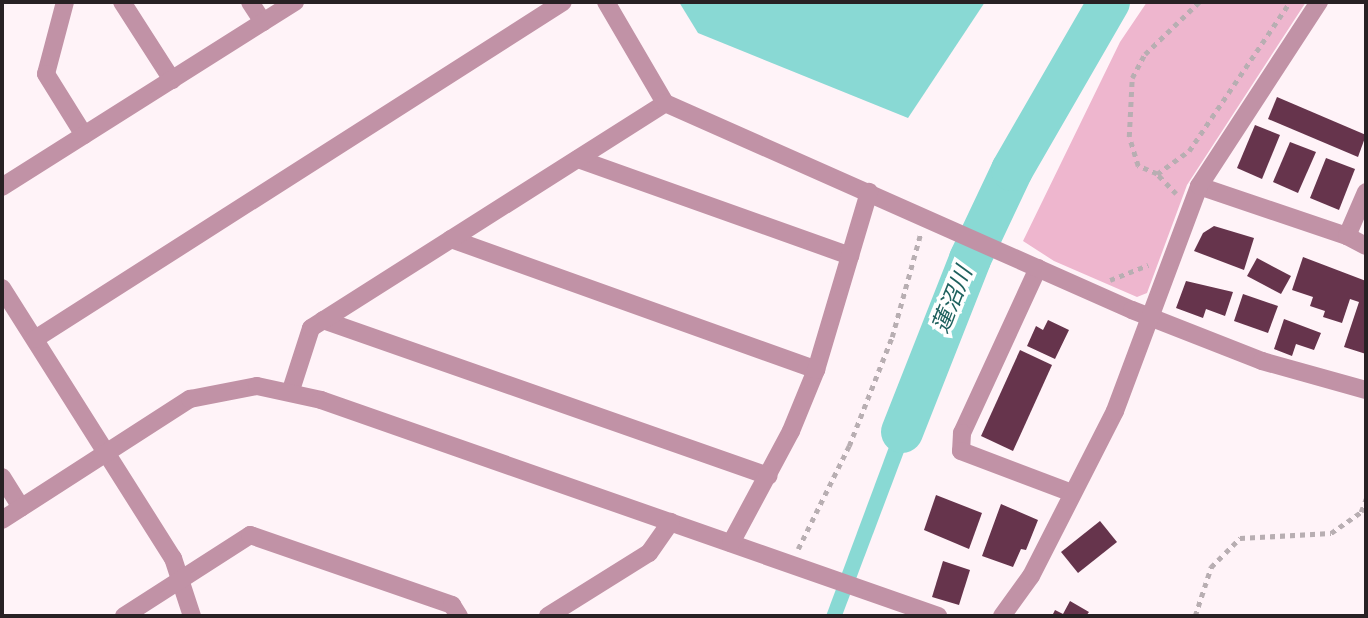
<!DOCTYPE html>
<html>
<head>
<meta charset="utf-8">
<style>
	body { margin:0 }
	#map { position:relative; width:1368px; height:618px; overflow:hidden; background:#fff3f8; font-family:"Nunito Sans","Noto Sans JP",sans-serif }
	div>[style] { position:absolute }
	.green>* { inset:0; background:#eeb6ce }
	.water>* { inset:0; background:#89d9d4 }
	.river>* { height:42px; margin:-21px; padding:0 21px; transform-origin:21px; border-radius:21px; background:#89d9d4 }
	.building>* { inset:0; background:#66344c }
	.path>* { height:4.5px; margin-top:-2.25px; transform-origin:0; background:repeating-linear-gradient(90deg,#b8aeb2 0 5px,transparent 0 10px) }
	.street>* { height:18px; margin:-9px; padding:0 9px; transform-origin:9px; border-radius:9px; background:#c192a6 }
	span { translate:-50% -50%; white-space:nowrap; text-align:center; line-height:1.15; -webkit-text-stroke:7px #fff; paint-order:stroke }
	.water-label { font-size:23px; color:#1f615e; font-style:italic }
	.frame { position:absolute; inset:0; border:4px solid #282124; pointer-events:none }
</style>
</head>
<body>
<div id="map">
	<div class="green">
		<i style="clip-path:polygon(1147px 2px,1306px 2px,1187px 185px,1147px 293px,1137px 297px,1054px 261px,1023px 241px,1120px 42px)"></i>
	</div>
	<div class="water">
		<i style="clip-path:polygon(679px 2px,985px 2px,908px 118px,698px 33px)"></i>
		<i style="clip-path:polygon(915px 377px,930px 383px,842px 616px,826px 616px)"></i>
	</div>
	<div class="river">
		<i style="left:902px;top:432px;width:186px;rotate:-68.5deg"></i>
		<i style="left:970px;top:259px;width:98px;rotate:-64.7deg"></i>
		<i style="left:1012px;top:170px;width:194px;rotate:-60deg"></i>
	</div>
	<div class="building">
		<i style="clip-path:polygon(1277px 97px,1366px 135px,1358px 157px,1268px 119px)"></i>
		<i style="clip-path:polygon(1255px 125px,1280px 135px,1262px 179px,1237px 168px)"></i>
		<i style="clip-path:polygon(1290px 142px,1316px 152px,1298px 193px,1273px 182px)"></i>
		<i style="clip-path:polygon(1326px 158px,1355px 169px,1339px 210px,1310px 198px)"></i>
		<i style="clip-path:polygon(1214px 226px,1254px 238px,1244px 270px,1194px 251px,1203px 233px)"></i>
		<i style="clip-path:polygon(1303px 257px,1366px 281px,1366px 354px,1344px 347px,1359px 302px,1350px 299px,1342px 323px,1323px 317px,1325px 311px,1310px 306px,1313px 297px,1292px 290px)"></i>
		<i style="clip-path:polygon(1257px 258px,1291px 276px,1281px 294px,1247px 276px)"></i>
		<i style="clip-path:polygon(1186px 281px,1233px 292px,1225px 316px,1206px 309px,1203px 318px,1176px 308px)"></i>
		<i style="clip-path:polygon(1243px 294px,1278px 306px,1268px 333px,1234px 321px)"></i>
		<i style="clip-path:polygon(1284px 319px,1321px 333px,1314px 350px,1296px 344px,1292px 356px,1274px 349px)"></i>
		<i style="clip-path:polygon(1048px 320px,1069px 330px,1055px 359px,1027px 346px,1036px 326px,1043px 330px)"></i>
		<i style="clip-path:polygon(1020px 350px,1052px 365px,1013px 451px,981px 436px)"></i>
		<i style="clip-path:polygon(936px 495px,982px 513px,969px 549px,924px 530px)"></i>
		<i style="clip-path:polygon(1001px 504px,1038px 520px,1026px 550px,1021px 549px,1013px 567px,982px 556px)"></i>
		<i style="clip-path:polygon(1100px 521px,1117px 542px,1078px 573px,1061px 552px)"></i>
		<i style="clip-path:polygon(943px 561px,970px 570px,959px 605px,932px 597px)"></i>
		<i style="clip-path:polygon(1070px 601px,1089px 612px,1086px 616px,1052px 616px,1055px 610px,1063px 614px)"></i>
	</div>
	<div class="path">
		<i style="left:1157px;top:174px;width:21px;rotate:-157deg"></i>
		<i style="left:1138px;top:166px;width:30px;rotate:-107deg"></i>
		<i style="left:1129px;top:137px;width:59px;rotate:-87.1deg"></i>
		<i style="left:1132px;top:78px;width:27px;rotate:-62deg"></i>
		<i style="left:1145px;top:54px;width:75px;rotate:-43.9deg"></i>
		<i style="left:1176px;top:194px;width:28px;rotate:-134deg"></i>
		<i style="left:1157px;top:174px;width:39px;rotate:-36deg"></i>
		<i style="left:1189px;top:151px;width:180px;rotate:-55.9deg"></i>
		<i style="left:1110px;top:280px;width:41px;rotate:-21.5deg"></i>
		<i style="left:798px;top:549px;width:115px;rotate:-63.7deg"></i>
		<i style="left:849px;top:446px;width:117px;rotate:-68.5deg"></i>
		<i style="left:892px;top:337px;width:106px;rotate:-74.6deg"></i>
		<i style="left:1195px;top:616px;width:52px;rotate:-71.9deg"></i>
		<i style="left:1211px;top:567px;width:41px;rotate:-45deg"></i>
		<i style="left:1240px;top:538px;width:91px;rotate:-3.1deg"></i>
		<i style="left:1331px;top:533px;width:37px;rotate:-35deg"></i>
		<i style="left:1361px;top:512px;width:14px;rotate:-69deg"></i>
	</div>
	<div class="street">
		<i style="left:65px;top:2px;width:74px;rotate:104.8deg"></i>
		<i style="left:46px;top:74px;width:72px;rotate:58.1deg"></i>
		<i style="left:122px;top:2px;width:93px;rotate:57.3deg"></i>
		<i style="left:250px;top:2px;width:24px;rotate:57deg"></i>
		<i style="left:606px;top:2px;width:117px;rotate:59.7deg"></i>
		<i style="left:578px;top:159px;width:289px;rotate:19.6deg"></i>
		<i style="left:1199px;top:186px;width:156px;rotate:18.7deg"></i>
		<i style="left:2px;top:187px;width:347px;rotate:-32.3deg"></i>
		<i style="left:1366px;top:192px;width:48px;rotate:113.4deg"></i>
		<i style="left:1347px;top:236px;width:21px;rotate:28deg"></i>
		<i style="left:451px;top:239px;width:388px;rotate:19.7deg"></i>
		<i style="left:1038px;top:268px;width:182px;rotate:114.7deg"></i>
		<i style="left:962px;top:433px;width:18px;rotate:93deg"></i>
		<i style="left:961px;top:451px;width:119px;rotate:20.7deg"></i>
		<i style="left:2px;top:288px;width:320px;rotate:57.7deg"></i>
		<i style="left:173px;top:558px;width:61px;rotate:71.9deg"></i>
		<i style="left:323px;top:320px;width:472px;rotate:19.3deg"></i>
		<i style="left:35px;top:339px;width:626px;rotate:-32.55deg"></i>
		<i style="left:291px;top:390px;width:65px;rotate:-72.1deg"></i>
		<i style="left:311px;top:328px;width:419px;rotate:-32.4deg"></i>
		<i style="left:665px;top:103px;width:511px;rotate:23.91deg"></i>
		<i style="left:1132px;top:310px;width:140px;rotate:21.4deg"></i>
		<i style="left:1262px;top:361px;width:108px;rotate:15.6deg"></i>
		<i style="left:2px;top:477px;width:36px;rotate:58deg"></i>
		<i style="left:2px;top:520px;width:224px;rotate:-32.8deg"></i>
		<i style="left:190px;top:399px;width:68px;rotate:-11deg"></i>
		<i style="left:257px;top:386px;width:66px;rotate:12.3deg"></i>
		<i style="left:321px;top:400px;width:654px;rotate:19.29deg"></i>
		<i style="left:731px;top:543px;width:127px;rotate:-61.8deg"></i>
		<i style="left:791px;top:431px;width:66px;rotate:-67.7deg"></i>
		<i style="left:816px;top:370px;width:186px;rotate:-73.4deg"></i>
		<i style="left:124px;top:616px;width:150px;rotate:-32.7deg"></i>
		<i style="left:250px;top:535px;width:214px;rotate:19.1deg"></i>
		<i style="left:452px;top:605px;width:13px;rotate:58deg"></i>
		<i style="left:548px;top:616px;width:119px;rotate:-32deg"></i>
		<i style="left:649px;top:553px;width:38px;rotate:-55deg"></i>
		<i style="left:1002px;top:616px;width:49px;rotate:-54.1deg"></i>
		<i style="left:1031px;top:576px;width:185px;rotate:-63deg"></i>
		<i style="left:1115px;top:411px;width:240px;rotate:-69.5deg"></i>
		<i style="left:1199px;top:186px;width:220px;rotate:-56.9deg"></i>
	</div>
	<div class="water-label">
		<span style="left:953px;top:300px;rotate:-68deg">蓮沼川</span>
	</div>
	<div class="frame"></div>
</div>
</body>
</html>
